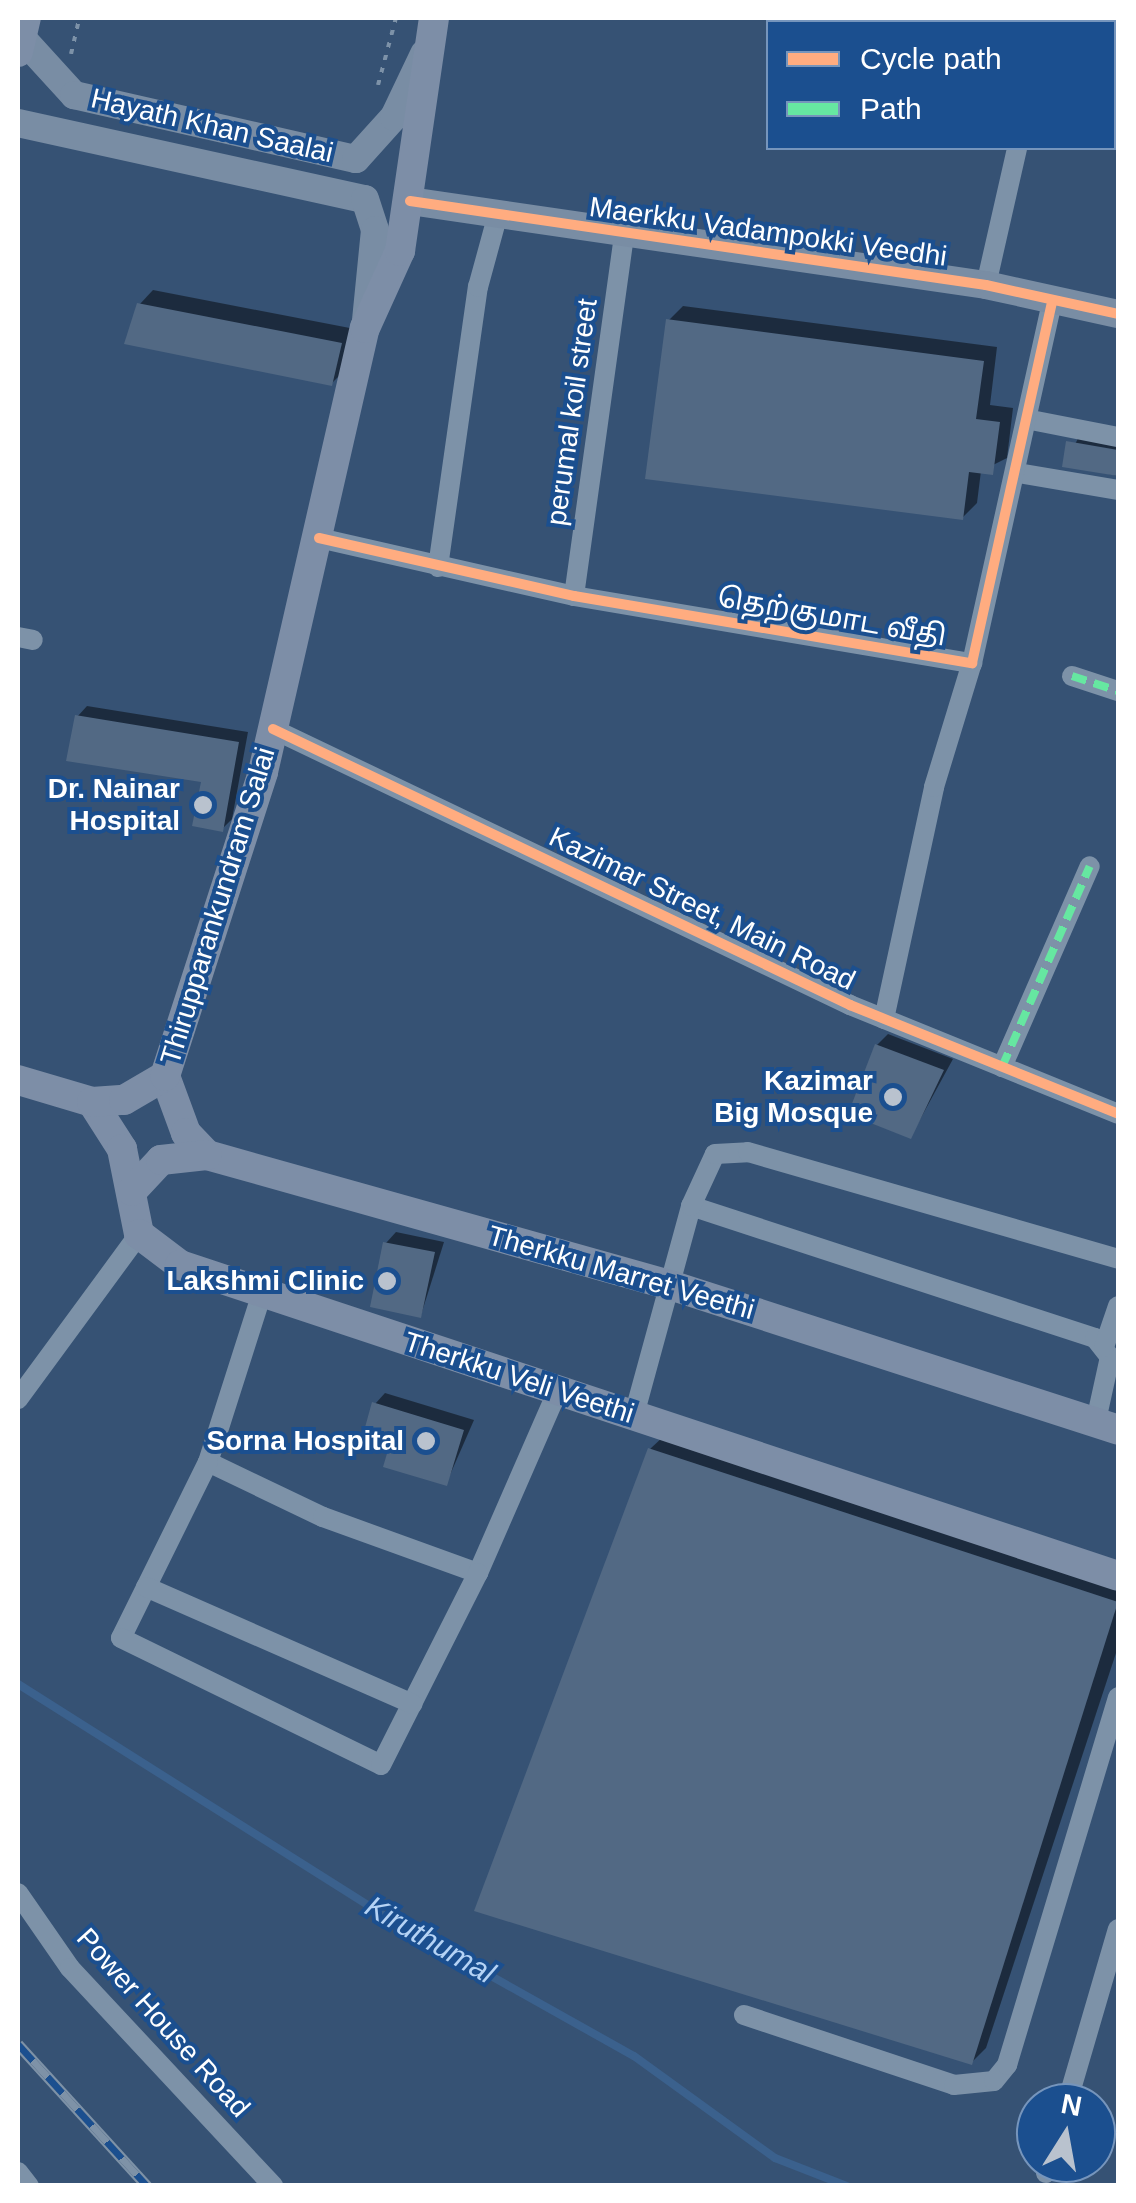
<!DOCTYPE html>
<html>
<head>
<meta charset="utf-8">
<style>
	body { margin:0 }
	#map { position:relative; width:1136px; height:2203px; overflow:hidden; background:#365274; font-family:Helvetica,"Noto Sans Tamil",sans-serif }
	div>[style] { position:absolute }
	.shadow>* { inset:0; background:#0007 }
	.stream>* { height:8px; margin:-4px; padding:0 4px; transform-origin:4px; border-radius:4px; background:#3b618d }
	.building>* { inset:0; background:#526984 }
	.path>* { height:4px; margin-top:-2px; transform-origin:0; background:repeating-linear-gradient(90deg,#7d92a8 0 5px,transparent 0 13px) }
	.street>* { height:20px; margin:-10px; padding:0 10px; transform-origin:10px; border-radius:10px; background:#7d92a8 }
	.secondary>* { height:28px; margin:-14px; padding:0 14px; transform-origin:14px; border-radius:14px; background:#798da4 }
	.primary>* { height:30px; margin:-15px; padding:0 15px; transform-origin:15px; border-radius:15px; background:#7d8ea7 }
	.rail>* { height:11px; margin-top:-5.5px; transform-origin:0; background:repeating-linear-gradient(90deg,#1b4f8f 0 22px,#7e92a7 0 44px); box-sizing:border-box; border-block:2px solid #7e92a7 }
	.quiet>* { height:8px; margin-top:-4px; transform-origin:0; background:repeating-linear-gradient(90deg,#66e7a1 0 15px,transparent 0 23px) }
	.cycleway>* { height:10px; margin:-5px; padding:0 5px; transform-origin:5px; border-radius:5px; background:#ffac80 }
	.dots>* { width:28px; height:28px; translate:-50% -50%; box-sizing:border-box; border:5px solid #1b4f8f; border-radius:50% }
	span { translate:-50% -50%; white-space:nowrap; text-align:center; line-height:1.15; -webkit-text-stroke:8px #1b4f8f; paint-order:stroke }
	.street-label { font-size:28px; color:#fff }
	.poi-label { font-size:28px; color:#fff; font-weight:700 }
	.right { translate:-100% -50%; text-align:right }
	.water-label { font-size:30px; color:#b5d3f5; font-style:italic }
	.frame { position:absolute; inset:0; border:20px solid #fff; pointer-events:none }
	.legend { position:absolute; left:766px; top:20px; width:350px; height:130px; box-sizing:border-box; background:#1b4f8f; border:2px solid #7695bc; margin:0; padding:12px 18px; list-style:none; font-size:30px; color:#fff }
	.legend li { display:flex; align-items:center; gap:20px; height:50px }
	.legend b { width:50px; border:2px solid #7695bc }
	.north { position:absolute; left:1016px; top:2083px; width:100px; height:100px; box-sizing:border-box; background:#1b4f8f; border:2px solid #7695bc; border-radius:50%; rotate:11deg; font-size:28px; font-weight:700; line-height:40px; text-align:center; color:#fff }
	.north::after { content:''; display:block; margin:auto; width:35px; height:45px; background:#b9c2ce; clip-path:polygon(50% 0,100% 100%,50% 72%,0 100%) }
</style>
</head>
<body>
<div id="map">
	<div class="shadow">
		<i style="clip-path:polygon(153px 290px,355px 329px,346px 369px,332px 383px,139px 305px)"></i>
		<i style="clip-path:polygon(683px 306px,997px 347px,990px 405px,1013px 408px,1007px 458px,981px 471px,977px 503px,962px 518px,669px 320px)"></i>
		<i style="clip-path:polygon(1083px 428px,1118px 431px,1118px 476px,1065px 465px)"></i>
		<i style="clip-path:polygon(87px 706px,248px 732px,232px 819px,222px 829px,204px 780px,77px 717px)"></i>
		<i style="clip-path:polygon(888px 1034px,953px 1059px,911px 1136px,877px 1045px)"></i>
		<i style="clip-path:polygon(396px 1232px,444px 1242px,421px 1315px,386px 1243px)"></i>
		<i style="clip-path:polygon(385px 1393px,474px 1420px,446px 1484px,394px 1438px,375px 1404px)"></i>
		<i style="clip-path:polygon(665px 1435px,1118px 1584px,1118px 1647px,986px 2048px,972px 2062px,650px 1449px)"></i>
	</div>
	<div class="stream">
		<i style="left:18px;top:1684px;width:436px;rotate:32.3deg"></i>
		<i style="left:386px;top:1917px;width:284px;rotate:29.3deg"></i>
		<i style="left:634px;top:2056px;width:174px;rotate:35.9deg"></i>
		<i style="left:775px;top:2158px;width:77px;rotate:21.3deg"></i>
	</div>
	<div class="building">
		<i style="clip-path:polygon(137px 303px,342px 343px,332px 386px,124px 344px)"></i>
		<i style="clip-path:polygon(666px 319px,984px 361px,976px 419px,1000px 422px,993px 475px,969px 472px,963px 520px,645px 479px)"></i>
		<i style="clip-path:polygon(1066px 441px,1118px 450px,1118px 476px,1062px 467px)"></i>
		<i style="clip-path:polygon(75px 715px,239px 742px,223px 832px,192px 826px,201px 782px,66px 761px)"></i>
		<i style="clip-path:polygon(875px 1044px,944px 1070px,911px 1139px,848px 1114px)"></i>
		<i style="clip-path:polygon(383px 1242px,435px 1252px,421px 1318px,370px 1307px)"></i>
		<i style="clip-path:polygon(372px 1402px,464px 1430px,447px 1486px,383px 1467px,391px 1440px,364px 1431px)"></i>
		<i style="clip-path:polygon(648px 1448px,1118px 1602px,972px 2065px,474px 1911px)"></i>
	</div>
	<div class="path">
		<i style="left:71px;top:54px;width:37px;rotate:-77deg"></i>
		<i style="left:378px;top:85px;width:69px;rotate:-75deg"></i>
	</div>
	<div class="street">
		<i style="left:815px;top:18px;width:23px;rotate:10deg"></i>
		<i style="left:917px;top:22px;width:4px;rotate:-63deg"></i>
		<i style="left:1050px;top:22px;width:4px;rotate:-76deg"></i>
		<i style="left:986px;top:285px;width:140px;rotate:-77.2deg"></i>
		<i style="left:1031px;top:420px;width:89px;rotate:11.1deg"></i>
		<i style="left:1018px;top:473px;width:101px;rotate:9.6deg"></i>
		<i style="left:319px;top:538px;width:262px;rotate:12.8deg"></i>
		<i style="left:574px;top:596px;width:404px;rotate:9.6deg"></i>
		<i style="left:972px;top:663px;width:371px;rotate:-77.5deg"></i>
		<i style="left:438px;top:567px;width:283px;rotate:-81.9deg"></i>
		<i style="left:478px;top:287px;width:76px;rotate:-74.7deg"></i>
		<i style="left:574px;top:596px;width:363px;rotate:-82.1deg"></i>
		<i style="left:18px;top:637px;width:15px;rotate:11deg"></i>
		<i style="left:1072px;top:676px;width:48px;rotate:18.1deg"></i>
		<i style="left:273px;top:729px;width:640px;rotate:25.56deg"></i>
		<i style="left:850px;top:1005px;width:289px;rotate:22.1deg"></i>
		<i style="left:884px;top:1019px;width:237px;rotate:-77.8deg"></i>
		<i style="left:934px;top:787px;width:130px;rotate:-73deg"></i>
		<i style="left:1002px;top:1067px;width:219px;rotate:-66.4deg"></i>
		<i style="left:691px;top:1206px;width:425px;rotate:18.1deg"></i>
		<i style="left:1095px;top:1338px;width:24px;rotate:52deg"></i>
		<i style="left:1110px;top:1357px;width:70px;rotate:102.4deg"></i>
		<i style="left:262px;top:1293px;width:177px;rotate:107.7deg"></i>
		<i style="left:208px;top:1462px;width:127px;rotate:25.6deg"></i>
		<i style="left:323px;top:1517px;width:165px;rotate:19.9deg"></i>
		<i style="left:478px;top:1573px;width:200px;rotate:-66.4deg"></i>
		<i style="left:1104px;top:1347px;width:43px;rotate:-71.1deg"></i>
		<i style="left:18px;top:1399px;width:205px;rotate:-53.7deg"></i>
		<i style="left:634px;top:1415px;width:217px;rotate:-74.7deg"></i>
		<i style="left:691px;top:1206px;width:57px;rotate:-65.2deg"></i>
		<i style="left:715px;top:1154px;width:33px;rotate:-3deg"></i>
		<i style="left:748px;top:1152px;width:385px;rotate:16.1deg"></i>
		<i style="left:208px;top:1462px;width:196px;rotate:116.3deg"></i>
		<i style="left:121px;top:1638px;width:289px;rotate:26deg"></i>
		<i style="left:381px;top:1765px;width:215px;rotate:-63.2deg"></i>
		<i style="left:146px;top:1587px;width:291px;rotate:23.7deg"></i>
		<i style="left:18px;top:1893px;width:91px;rotate:55.3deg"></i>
		<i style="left:70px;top:1968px;width:298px;rotate:47deg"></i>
		<i style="left:744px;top:2015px;width:221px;rotate:18.4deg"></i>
		<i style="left:954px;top:2085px;width:40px;rotate:-5.7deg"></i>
		<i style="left:994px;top:2081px;width:21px;rotate:-51deg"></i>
		<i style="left:1007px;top:2065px;width:384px;rotate:-73.2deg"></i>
		<i style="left:1067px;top:2103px;width:181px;rotate:-73.7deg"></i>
		<i style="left:18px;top:2172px;width:18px;rotate:52deg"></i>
		<i style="left:1046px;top:2173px;width:10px;rotate:-73deg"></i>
	</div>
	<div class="secondary">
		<i style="left:21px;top:37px;width:79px;rotate:47.6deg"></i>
		<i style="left:74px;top:95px;width:289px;rotate:12.8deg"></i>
		<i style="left:356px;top:159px;width:57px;rotate:-47.9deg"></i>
		<i style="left:394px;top:117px;width:70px;rotate:-64.5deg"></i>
		<i style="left:18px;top:123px;width:355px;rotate:12.4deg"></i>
		<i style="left:365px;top:199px;width:33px;rotate:72deg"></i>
		<i style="left:375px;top:230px;width:90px;rotate:95.7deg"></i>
		<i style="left:410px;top:201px;width:582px;rotate:8.3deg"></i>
		<i style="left:986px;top:285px;width:135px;rotate:12.4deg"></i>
	</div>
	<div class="primary">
		<i style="left:18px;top:52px;width:35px;rotate:-77deg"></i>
		<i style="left:165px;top:1076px;width:61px;rotate:69.8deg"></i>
		<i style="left:186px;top:1133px;width:30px;rotate:46deg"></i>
		<i style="left:207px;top:1155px;width:481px;rotate:15.7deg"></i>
		<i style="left:670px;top:1285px;width:471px;rotate:17.9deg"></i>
		<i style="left:18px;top:1080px;width:77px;rotate:16.6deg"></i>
		<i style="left:92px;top:1102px;width:56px;rotate:57.4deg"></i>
		<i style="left:122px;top:1149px;width:87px;rotate:78.7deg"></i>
		<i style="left:139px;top:1234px;width:51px;rotate:37.1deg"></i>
		<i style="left:180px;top:1265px;width:988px;rotate:18.34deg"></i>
		<i style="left:92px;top:1102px;width:32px;rotate:-4deg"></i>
		<i style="left:124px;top:1100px;width:48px;rotate:-30.3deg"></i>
		<i style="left:165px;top:1076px;width:319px;rotate:-72.1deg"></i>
		<i style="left:263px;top:772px;width:456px;rotate:-77.1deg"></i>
		<i style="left:365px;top:328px;width:85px;rotate:-65.6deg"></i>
		<i style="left:400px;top:251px;width:235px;rotate:-81.7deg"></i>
		<i style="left:132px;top:1191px;width:42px;rotate:-46.9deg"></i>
		<i style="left:161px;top:1160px;width:46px;rotate:-6.2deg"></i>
	</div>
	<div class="rail">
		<i style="left:18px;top:2044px;width:192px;rotate:47.7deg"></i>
	</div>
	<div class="quiet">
		<i style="left:1072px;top:676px;width:48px;rotate:18.1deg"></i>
		<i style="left:1002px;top:1067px;width:219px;rotate:-66.4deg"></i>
	</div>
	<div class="cycleway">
		<i style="left:410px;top:201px;width:582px;rotate:8.3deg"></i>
		<i style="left:986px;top:285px;width:135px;rotate:12.4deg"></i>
		<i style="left:319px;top:538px;width:262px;rotate:12.8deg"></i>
		<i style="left:574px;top:596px;width:404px;rotate:9.6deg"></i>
		<i style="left:972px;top:663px;width:371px;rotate:-77.5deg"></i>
		<i style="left:273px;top:729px;width:640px;rotate:25.56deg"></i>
		<i style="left:850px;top:1005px;width:289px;rotate:22.1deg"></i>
	</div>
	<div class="dots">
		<i style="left:203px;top:805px;background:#b9c2ce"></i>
		<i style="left:893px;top:1097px;background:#b9c2ce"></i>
		<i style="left:387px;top:1281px;background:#b9c2ce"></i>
		<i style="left:426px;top:1441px;background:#b9c2ce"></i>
	</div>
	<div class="street-label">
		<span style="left:212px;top:126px;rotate:13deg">Hayath Khan Saalai</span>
		<span style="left:768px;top:232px;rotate:8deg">Maerkku Vadampokki Veedhi</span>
		<span style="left:572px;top:412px;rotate:-82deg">perumal koil street</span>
		<span style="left:832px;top:617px;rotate:10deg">தெற்குமாட வீதி</span>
		<span style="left:218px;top:906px;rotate:-73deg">Thirupparankundram Salai</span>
		<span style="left:702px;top:909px;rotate:26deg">Kazimar Street, Main Road</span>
		<span style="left:621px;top:1273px;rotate:16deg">Therkku Marret Veethi</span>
		<span style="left:519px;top:1378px;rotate:18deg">Therkku Veli Veethi</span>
		<span style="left:163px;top:2023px;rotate:48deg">Power House Road</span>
	</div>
	<div class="poi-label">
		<span class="right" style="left:180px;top:805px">Dr. Nainar<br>Hospital</span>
		<span class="right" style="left:873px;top:1097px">Kazimar<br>Big Mosque</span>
		<span class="right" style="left:364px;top:1281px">Lakshmi Clinic</span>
		<span class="right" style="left:404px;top:1441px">Sorna Hospital</span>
	</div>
	<div class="water-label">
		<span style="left:430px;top:1940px;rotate:30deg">Kiruthumal</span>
	</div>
	<div class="frame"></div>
	<ul class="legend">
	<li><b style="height:12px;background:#ffac80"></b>Cycle path</li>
	<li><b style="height:12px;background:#66e7a1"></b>Path</li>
	</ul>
	<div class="north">N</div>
</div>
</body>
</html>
